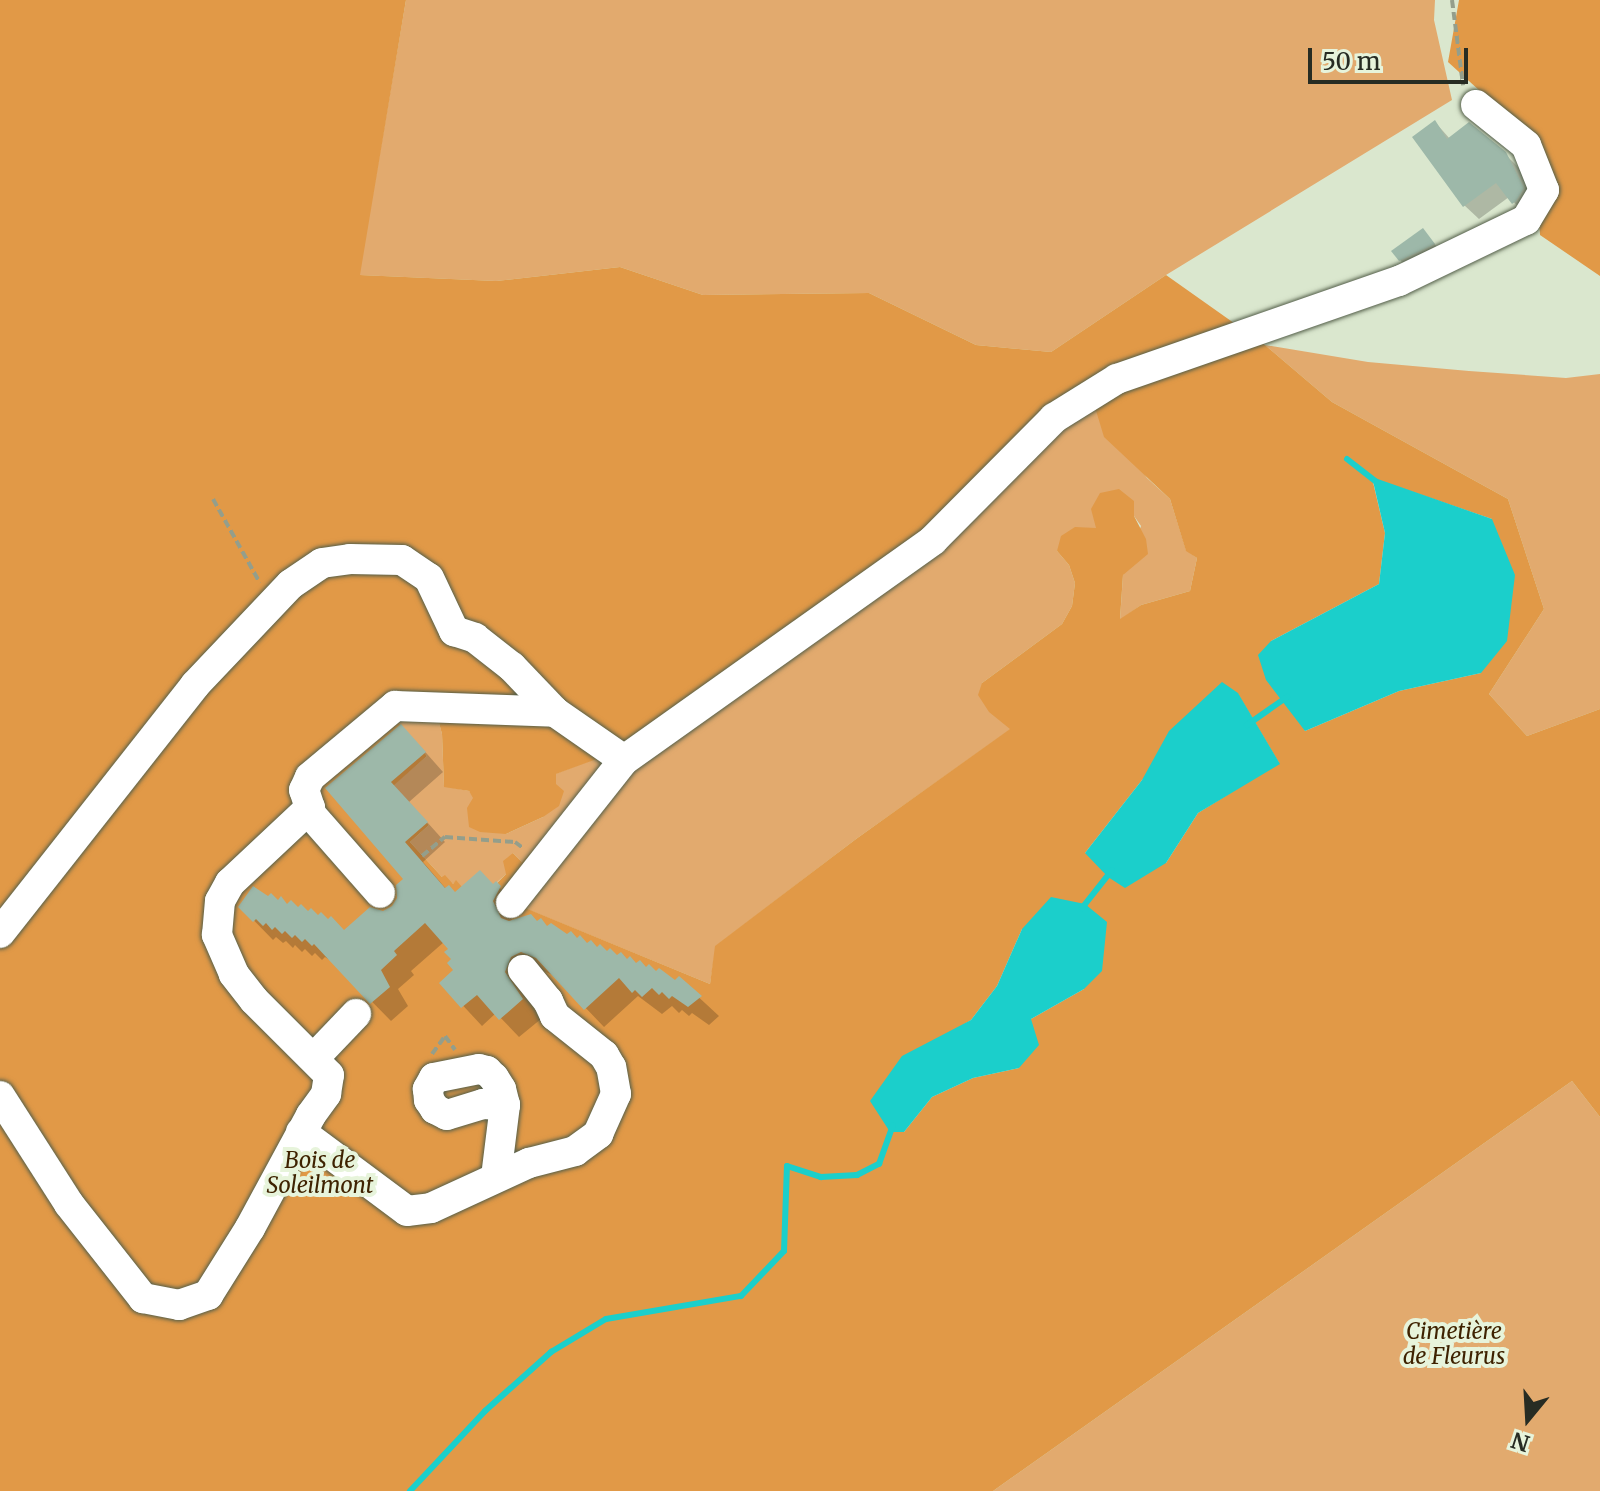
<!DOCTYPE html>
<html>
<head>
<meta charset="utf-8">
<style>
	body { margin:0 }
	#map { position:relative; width:1600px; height:1491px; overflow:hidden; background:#dae7ce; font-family:Merriweather,serif }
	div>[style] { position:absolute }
	.green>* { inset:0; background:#e2aa6e }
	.forest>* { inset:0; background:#e19947 }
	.water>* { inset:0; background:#1bcfcb }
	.shadow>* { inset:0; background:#0003 }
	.stream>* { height:6px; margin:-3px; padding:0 3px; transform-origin:3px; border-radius:3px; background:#1bcfcb }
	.building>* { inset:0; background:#9db8a9 }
	.path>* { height:4px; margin-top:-2px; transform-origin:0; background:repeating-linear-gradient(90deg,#949e8b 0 8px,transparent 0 12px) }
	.roads { filter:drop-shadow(0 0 2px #535e49) drop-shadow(0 0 2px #535e49) }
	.minor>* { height:30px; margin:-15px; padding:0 15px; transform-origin:15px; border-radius:15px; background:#fff }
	span { translate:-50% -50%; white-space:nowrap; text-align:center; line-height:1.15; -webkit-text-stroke:8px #e7f4db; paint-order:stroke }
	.park-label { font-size:22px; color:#3e2200; font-style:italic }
	.north { position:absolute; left:1488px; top:1379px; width:80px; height:80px; -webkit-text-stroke:6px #e7f4db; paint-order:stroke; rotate:198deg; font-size:22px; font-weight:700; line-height:32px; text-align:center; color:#272c23 }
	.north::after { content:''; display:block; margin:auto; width:28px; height:36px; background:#272c23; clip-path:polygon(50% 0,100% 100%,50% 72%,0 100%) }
	.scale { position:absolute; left:1308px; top:48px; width:160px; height:36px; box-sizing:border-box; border:4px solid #272c23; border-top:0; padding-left:10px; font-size:24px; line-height:28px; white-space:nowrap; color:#272c23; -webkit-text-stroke:6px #e7f4db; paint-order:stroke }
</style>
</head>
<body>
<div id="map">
	<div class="green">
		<i style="clip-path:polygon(406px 0,1435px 0,1434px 20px,1452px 100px,1166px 275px,1051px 352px,976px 345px,869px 293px,703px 295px,620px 267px,496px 281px,359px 275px)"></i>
		<i style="clip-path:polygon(1265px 345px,1368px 362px,1469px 371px,1566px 378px,1600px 374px,1600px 709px,1527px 736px,1489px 694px,1544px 609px,1508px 499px,1332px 402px)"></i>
		<i style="clip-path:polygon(1094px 403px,1147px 478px,1170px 499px,1186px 550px,1197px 558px,1190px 591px,1141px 605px,1120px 620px,1123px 575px,1141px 526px,1134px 516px,1097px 528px,1057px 551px,1069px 565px,1075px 583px,1072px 606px,1062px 624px,982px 683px,1011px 729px,856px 839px,716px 946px,710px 984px,517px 905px,609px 790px,1044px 437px)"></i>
		<i style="clip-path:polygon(435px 707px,442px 734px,444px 786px,469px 791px,506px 834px,543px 817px,556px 784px,555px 774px,613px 752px,542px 855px,522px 862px,513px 853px,506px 874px,493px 886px,462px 888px,456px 881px,453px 884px,442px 877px,410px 842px,429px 825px,392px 786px,427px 756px,394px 717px)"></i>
		<i style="clip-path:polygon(1572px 1081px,1600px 1117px,1600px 1491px,993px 1491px)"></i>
	</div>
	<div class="forest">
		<i style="clip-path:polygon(evenodd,0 0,406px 0,360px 275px,496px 281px,620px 267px,703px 295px,869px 293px,976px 345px,1051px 352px,1166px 275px,1265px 345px,1332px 402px,1508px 499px,1544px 609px,1489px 694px,1527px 736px,1600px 709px,1600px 1117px,1572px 1081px,993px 1491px,0 1491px,0 0,1094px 404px,1104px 437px,1170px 499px,1186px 551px,1197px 558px,1190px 591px,1141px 605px,1120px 619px,1123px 575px,1148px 554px,1146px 539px,1134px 516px,1134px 501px,1119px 489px,1100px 493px,1091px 509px,1096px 528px,1075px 527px,1061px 536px,1057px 551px,1069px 565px,1075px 583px,1072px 606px,1062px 624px,982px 683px,978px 695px,989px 712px,1010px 729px,856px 839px,715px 946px,710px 984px,518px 905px,627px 770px,1094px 404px,0 0,1372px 478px,1492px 519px,1481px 673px,1399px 691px,1305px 731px,1271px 641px,1379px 584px,1385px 533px,1372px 478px,0 0,1238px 694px,1279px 763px,1198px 813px,1166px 863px,1085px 853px,1142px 780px,1238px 694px,0 0,435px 708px,442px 734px,444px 787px,469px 791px,473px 798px,467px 808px,469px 827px,480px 832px,506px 834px,543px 817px,559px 806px,564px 791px,556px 784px,556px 774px,613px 753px,542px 854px,533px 850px,522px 862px,513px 853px,503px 861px,506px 874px,494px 886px,462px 887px,456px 880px,453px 884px,445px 875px,442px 877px,410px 842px,429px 825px,393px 786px,427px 756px,395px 718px,435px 708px,0 0,1022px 929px,1084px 989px,1031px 1019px,1019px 1068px,973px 1078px,932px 1097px,904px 1132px,890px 1132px,942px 1038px,971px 1020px,997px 986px,1022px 929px)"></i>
		<i style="clip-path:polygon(1459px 0,1600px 0,1600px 276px,1540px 235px,1534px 140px,1448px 62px)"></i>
	</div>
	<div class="water">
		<i style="clip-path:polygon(1372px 477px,1492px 519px,1515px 575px,1507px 641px,1481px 673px,1399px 691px,1305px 731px,1266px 680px,1258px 655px,1271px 641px,1379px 584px,1385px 533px)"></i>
		<i style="clip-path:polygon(1222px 682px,1238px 693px,1280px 764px,1198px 813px,1166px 863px,1125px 888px,1108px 877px,1085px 853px,1142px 780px,1169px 731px)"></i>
		<i style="clip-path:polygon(1051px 897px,1085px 904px,1107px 922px,1102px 971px,1084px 989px,1031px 1019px,1039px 1045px,1019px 1068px,973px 1078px,932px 1097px,904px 1132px,890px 1132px,870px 1101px,902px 1056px,971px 1020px,997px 986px,1022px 929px)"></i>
	</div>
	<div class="shadow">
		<i style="clip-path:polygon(1435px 122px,1450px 139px,1504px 153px,1519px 168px,1537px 204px,1528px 217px,1509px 197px,1479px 219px,1464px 205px)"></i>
		<i style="clip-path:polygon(1423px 230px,1442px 253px,1409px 269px,1400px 260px)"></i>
		<i style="clip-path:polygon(420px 746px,443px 772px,409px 802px,445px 842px,423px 862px,447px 890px,456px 894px,496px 884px,519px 907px,510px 923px,548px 928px,676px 982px,679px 979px,719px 1016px,709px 1025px,692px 1013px,689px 1016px,682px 1010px,679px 1013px,672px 1006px,662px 1014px,638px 996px,604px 1027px,555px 976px,541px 970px,523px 992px,541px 1019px,519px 1037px,496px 1013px,482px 1026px,442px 983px,456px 970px,450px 949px,444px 942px,411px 971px,414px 975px,398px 989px,408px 1006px,391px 1021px,333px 962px,325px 957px,322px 960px,315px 953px,312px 956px,305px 949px,302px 952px,295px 945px,293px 948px,286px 941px,283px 943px,276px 937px,273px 940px,241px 907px,278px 902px,345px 932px,394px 907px,406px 879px,328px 788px)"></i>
	</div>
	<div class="stream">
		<i style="left:1347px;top:459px;width:36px;rotate:38deg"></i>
		<i style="left:1247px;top:725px;width:49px;rotate:-35deg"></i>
		<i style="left:1082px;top:908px;width:48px;rotate:-51.7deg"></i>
		<i style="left:410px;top:1491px;width:110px;rotate:-46.8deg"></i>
		<i style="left:485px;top:1411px;width:89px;rotate:-41.8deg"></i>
		<i style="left:551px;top:1352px;width:64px;rotate:-31deg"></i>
		<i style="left:606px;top:1319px;width:137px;rotate:-9.7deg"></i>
		<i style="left:741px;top:1296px;width:62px;rotate:-46.3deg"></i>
		<i style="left:784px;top:1251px;width:85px;rotate:-88deg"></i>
		<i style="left:787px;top:1166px;width:36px;rotate:18deg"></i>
		<i style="left:821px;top:1177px;width:36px;rotate:-3deg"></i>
		<i style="left:857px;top:1175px;width:25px;rotate:-27deg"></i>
		<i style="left:879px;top:1164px;width:41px;rotate:-70.3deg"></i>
	</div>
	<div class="building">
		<i style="clip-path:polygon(1435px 120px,1447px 139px,1469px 122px,1506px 152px,1524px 188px,1516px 201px,1512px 204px,1496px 183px,1463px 207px,1412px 137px)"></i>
		<i style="clip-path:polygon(1423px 228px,1435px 244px,1399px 261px,1391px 251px)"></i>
		<i style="clip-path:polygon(401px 724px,426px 752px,391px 782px,428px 822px,405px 842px,445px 888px,449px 885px,455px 892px,480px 870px,493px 884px,496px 881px,501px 886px,493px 901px,501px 918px,509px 921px,531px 914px,537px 921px,541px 918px,547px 926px,551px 923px,567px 934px,571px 931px,577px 938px,580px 935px,587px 943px,591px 940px,597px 947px,600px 944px,607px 951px,610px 948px,617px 955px,621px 952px,627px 959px,630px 956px,636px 963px,640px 960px,646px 967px,649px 964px,656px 971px,659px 968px,675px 980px,679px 976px,702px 996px,688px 1007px,672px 996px,669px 999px,662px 992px,659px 995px,652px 988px,642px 997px,635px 990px,632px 993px,619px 978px,584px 1010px,536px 958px,521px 952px,511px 957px,505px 972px,523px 999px,499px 1020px,477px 995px,461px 1008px,439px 983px,453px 970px,447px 963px,451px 959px,444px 952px,448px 949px,425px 923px,394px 951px,397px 955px,381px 970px,390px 987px,370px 1004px,314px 944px,312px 946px,305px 939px,302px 942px,295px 935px,292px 938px,285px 931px,282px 934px,275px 927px,272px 930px,266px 923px,263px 926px,256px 919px,253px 922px,238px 907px,253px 886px,268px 896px,271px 893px,278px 900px,281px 896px,287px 904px,291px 900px,298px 907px,301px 904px,308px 911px,311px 908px,318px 915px,321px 912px,328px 919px,331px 916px,344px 930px,370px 907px,383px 911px,392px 906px,397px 898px,396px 885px,403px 879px,325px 788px)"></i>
	</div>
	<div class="path">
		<i style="left:1452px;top:0;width:86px;rotate:82.6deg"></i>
		<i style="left:213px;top:499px;width:96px;rotate:60.8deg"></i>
		<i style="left:422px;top:856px;width:30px;rotate:-40deg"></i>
		<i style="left:445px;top:837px;width:70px;rotate:4.1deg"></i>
		<i style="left:515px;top:842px;width:10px;rotate:37deg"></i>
		<i style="left:432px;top:1054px;width:22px;rotate:-54deg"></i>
		<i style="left:445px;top:1036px;width:17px;rotate:54deg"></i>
	</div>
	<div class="roads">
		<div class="minor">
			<i style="left:308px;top:811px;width:109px;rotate:48.7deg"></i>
			<i style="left:511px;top:903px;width:182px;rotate:-51.7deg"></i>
			<i style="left:624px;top:760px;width:379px;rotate:-35.4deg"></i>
			<i style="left:933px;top:540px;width:172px;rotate:-45.2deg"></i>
			<i style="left:1054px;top:418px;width:74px;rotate:-31.8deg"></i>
			<i style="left:1117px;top:379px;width:299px;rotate:-19.2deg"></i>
			<i style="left:1399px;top:281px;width:141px;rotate:-25.7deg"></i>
			<i style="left:1526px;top:220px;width:35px;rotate:-59deg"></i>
			<i style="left:1544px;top:190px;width:48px;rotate:-111.8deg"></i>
			<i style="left:1526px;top:145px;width:64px;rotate:-141.3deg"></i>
			<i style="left:0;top:933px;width:315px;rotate:-51.8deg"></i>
			<i style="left:195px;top:685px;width:139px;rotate:-46.5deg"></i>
			<i style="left:291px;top:584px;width:37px;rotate:-34deg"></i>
			<i style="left:322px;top:563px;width:28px;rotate:-8deg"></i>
			<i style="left:350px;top:559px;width:52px;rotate:1.1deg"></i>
			<i style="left:402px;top:560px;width:32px;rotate:34deg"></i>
			<i style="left:429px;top:578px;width:59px;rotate:64.7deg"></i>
			<i style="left:454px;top:631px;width:22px;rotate:18deg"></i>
			<i style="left:475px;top:638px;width:47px;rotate:38.1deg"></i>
			<i style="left:512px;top:667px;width:62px;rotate:46.3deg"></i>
			<i style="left:314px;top:1058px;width:61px;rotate:-46.3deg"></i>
			<i style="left:0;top:1096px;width:128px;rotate:57.4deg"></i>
			<i style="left:69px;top:1204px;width:120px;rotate:51.8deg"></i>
			<i style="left:143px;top:1298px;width:37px;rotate:11deg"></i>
			<i style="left:179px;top:1305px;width:31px;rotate:-19deg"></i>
			<i style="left:208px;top:1295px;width:79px;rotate:-57.9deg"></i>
			<i style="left:250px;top:1228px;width:128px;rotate:-61.6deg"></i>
			<i style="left:311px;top:1115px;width:26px;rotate:-54deg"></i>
			<i style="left:326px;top:1094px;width:19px;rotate:-81deg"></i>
			<i style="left:329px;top:1075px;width:106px;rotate:-135deg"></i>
			<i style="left:254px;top:1000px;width:33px;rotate:-128deg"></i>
			<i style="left:234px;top:974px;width:43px;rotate:-113.6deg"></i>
			<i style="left:217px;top:935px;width:34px;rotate:-85deg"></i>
			<i style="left:220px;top:901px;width:21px;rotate:-61deg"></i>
			<i style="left:230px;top:883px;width:110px;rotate:-43.2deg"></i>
			<i style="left:310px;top:808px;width:19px;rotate:-108deg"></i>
			<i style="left:304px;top:790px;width:14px;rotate:-65deg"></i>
			<i style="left:310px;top:777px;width:111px;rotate:-39.9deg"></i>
			<i style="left:395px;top:706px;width:160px;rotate:2.1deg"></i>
			<i style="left:555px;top:712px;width:84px;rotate:34.8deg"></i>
			<i style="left:301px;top:1132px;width:132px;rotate:36.7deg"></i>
			<i style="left:407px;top:1211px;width:24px;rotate:-7deg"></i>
			<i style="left:431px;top:1208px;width:108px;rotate:-24.7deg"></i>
			<i style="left:529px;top:1163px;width:48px;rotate:-14.6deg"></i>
			<i style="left:575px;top:1151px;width:29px;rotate:-36deg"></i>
			<i style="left:598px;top:1134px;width:44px;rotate:-65.8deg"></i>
			<i style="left:616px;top:1094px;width:27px;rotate:-100deg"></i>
			<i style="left:611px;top:1067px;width:14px;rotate:-120deg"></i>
			<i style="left:604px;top:1055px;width:63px;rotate:-141.5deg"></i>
			<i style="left:555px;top:1016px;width:17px;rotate:-115deg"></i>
			<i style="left:548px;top:1001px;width:40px;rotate:-129deg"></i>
			<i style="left:496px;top:1177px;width:73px;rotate:-82.9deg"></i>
			<i style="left:505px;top:1105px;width:16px;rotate:-104deg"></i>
			<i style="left:501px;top:1089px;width:13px;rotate:-122deg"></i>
			<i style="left:494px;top:1078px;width:10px;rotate:-135deg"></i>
			<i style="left:487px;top:1071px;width:8px;rotate:-166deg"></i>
			<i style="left:479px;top:1069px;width:46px;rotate:168.7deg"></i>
			<i style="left:434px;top:1078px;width:13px;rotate:119deg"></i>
			<i style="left:428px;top:1089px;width:11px;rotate:85deg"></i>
			<i style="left:429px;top:1100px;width:11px;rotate:56deg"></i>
			<i style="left:435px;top:1109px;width:13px;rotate:27deg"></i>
			<i style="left:447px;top:1115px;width:38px;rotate:-17deg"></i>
			<i style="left:483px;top:1104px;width:22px;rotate:3deg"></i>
		</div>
	</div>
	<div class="park-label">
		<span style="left:320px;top:1173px">Bois de<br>Soleilmont</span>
		<span style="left:1454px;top:1344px">Cimetière<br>de Fleurus</span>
	</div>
	<div class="north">N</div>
	<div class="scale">50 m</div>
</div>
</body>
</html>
